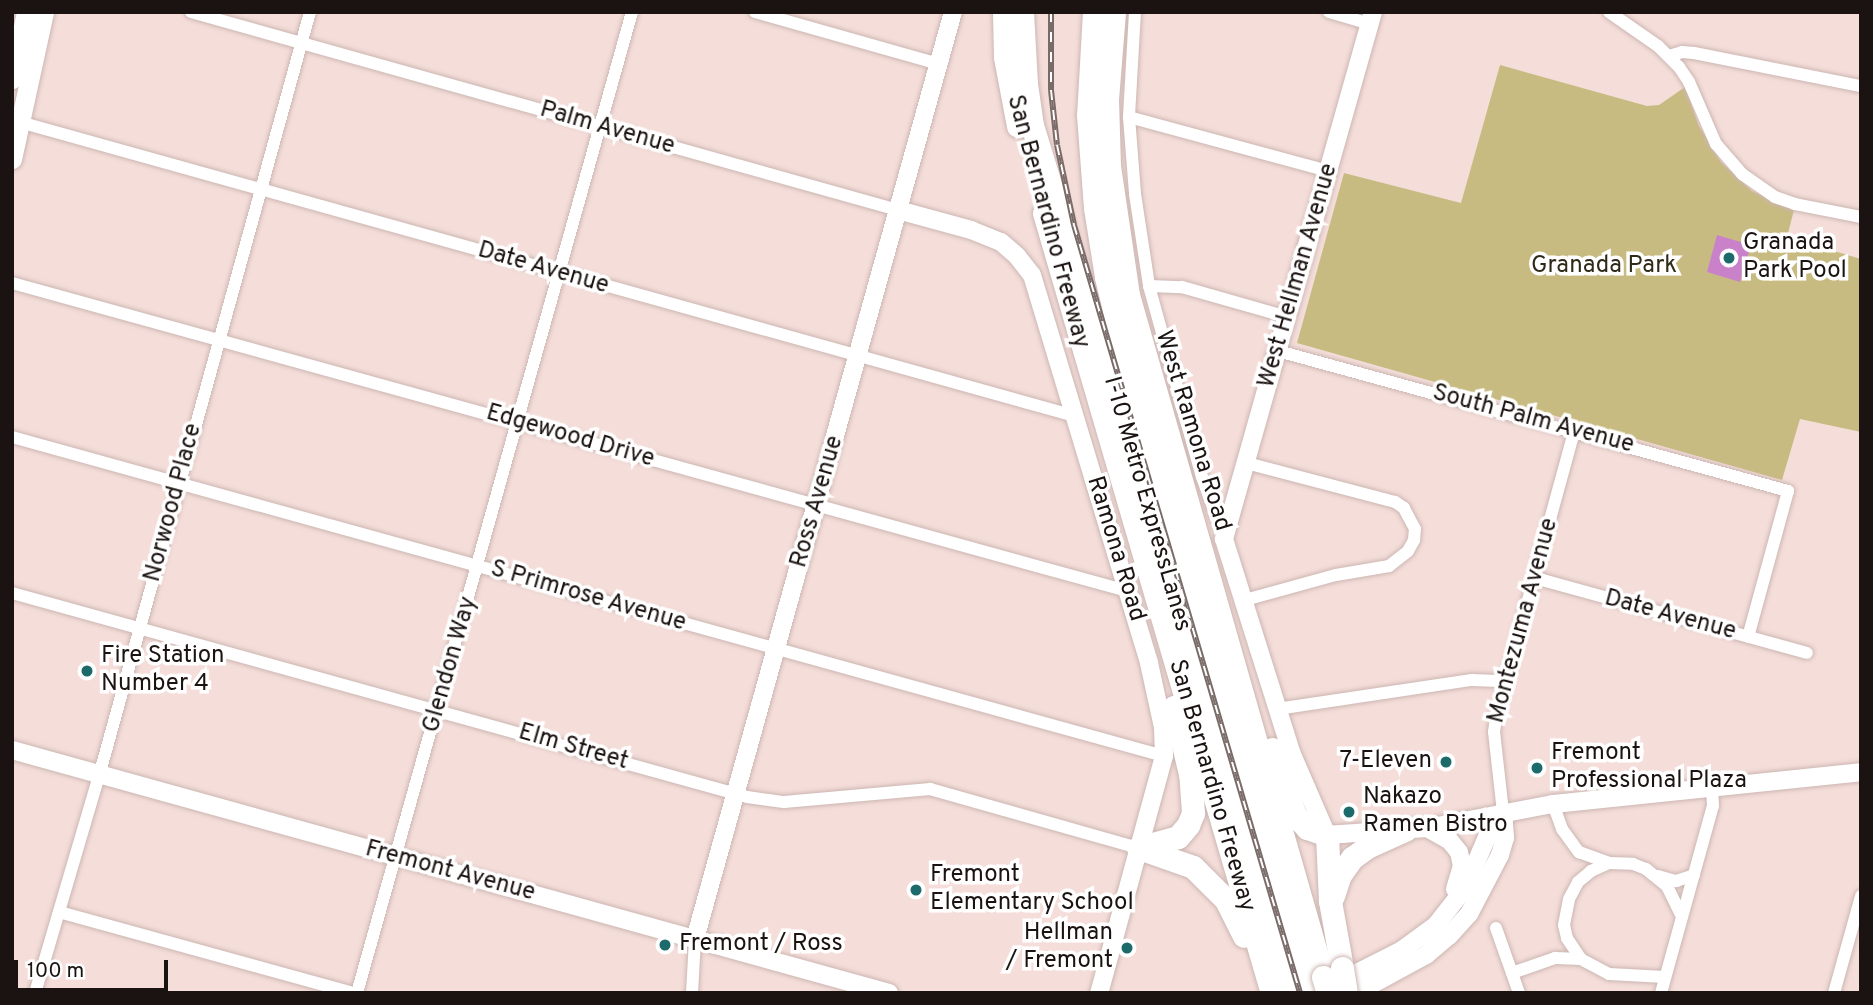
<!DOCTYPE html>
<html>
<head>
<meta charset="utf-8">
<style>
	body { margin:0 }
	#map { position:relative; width:1873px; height:1005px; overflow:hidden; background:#f5deda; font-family:Overpass,sans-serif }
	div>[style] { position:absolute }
	.green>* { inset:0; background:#c8bb81 }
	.water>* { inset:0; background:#c982ca }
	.roads { filter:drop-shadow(0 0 2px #ccb6b2) drop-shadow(0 0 2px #ccb6b2) }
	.street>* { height:12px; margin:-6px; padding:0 6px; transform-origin:6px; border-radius:6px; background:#fff }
	.secondary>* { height:18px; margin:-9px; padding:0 9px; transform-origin:9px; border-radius:9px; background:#fff }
	.primary>* { height:19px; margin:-9.5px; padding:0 9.5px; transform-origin:9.5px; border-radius:9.5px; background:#fff }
	.highway>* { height:23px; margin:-11.5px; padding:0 11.5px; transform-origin:11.5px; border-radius:11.5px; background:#fff }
	.rail>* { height:6px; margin-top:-3px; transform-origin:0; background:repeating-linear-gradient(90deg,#fff 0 10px,#796b68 0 20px); box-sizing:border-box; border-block:2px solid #796b68 }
	.bridges { filter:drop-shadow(0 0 2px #ccb6b2) drop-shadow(0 0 2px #ccb6b2) }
	.highway-bridge>* { height:23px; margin:-11.5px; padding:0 11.5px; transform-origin:11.5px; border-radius:11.5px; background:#fff }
	.dots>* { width:19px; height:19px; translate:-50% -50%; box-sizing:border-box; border:4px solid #fff; border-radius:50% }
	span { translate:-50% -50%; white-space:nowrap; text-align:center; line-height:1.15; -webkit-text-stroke:7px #fff; paint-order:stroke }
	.street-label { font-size:24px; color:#1a1311 }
	.poi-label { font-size:24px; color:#1a1311 }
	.left { translate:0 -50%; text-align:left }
	.right { translate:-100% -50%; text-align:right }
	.park-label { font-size:24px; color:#2f2a18 }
	.frame { position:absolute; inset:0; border:14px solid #1a1311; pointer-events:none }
	.scale { position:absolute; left:14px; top:960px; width:154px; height:32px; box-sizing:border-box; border:4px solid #1a1311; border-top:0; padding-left:9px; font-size:21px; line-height:24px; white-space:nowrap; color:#1a1311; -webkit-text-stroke:5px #fff; paint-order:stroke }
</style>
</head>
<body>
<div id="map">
	<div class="green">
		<i style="clip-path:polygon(1500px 65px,1647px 106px,1659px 105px,1685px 87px,1699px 126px,1721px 162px,1752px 191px,1794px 210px,1787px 237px,1861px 259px,1861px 432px,1800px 419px,1782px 480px,1297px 343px,1344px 173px,1461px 203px)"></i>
	</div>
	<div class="water">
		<i style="clip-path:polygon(1717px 235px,1751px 245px,1740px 282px,1707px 272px)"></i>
	</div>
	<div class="roads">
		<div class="street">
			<i style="left:191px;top:12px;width:734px;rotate:15.65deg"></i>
			<i style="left:755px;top:12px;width:191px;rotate:15.8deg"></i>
			<i style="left:1135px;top:12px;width:105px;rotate:93.3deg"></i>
			<i style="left:1129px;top:117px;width:77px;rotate:85.5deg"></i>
			<i style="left:1135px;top:194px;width:93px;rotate:81.3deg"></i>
			<i style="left:1149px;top:286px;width:198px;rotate:74.5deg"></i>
			<i style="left:1202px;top:477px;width:65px;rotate:70.2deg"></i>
			<i style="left:1329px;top:12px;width:43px;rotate:16.3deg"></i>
			<i style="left:1609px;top:12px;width:60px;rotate:34.8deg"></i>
			<i style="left:1658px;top:46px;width:30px;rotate:45deg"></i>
			<i style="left:1679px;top:67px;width:18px;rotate:56deg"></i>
			<i style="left:1689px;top:82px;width:68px;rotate:66.5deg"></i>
			<i style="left:1716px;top:144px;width:40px;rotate:49deg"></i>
			<i style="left:1742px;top:174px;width:40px;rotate:34.9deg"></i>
			<i style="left:1775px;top:197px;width:21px;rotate:19deg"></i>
			<i style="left:1795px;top:204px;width:67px;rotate:11.1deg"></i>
			<i style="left:1669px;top:56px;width:14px;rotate:-17deg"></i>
			<i style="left:1682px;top:52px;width:12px;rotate:5deg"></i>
			<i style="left:1694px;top:53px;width:170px;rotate:11.2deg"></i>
			<i style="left:1129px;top:117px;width:206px;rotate:15.2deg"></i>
			<i style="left:16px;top:121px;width:1099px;rotate:15.57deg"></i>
			<i style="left:12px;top:283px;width:1157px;rotate:15.44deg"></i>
			<i style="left:1149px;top:286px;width:33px;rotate:2deg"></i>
			<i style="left:1182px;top:287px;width:109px;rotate:15.9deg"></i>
			<i style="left:1278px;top:351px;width:529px;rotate:15.35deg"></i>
			<i style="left:1788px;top:491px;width:151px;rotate:105.3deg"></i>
			<i style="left:12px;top:437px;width:1195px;rotate:15.48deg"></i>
			<i style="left:1535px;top:578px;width:282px;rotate:15.4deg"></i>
			<i style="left:12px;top:593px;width:763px;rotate:15.51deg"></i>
			<i style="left:747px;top:797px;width:37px;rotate:8deg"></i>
			<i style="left:784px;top:802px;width:147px;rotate:-5.1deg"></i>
			<i style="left:930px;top:789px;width:216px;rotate:15.8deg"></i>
			<i style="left:1245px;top:600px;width:94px;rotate:-15.4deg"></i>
			<i style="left:1336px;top:575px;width:54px;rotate:-9.6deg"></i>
			<i style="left:1389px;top:566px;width:24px;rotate:-38deg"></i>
			<i style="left:1408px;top:551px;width:13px;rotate:-61deg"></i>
			<i style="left:1414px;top:540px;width:11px;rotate:-85deg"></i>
			<i style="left:1415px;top:529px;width:24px;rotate:-118deg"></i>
			<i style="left:1404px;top:508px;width:11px;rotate:-146deg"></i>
			<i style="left:1395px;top:502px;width:154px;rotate:-165.3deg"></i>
			<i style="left:1277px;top:709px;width:197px;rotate:-8.5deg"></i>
			<i style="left:1472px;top:680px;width:33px;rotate:2deg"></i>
			<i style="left:1553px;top:804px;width:27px;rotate:70deg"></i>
			<i style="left:1562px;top:829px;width:29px;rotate:54deg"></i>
			<i style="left:1579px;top:852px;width:32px;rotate:20deg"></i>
			<i style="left:1503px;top:812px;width:81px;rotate:-96.4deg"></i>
			<i style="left:1494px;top:732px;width:15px;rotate:-82deg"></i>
			<i style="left:1496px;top:717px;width:296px;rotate:-74.7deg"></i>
			<i style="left:1658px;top:876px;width:19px;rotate:16deg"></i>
			<i style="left:1676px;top:881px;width:19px;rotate:-18deg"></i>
			<i style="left:59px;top:912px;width:306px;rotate:15.4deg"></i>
			<i style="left:1496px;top:928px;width:69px;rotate:70.5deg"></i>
			<i style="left:1512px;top:973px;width:46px;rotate:-19.2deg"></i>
			<i style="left:1555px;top:958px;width:26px;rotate:2deg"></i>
			<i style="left:1665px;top:977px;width:56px;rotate:-176.9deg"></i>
			<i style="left:1609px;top:974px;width:32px;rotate:-152deg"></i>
			<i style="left:1581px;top:959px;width:25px;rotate:-124deg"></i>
			<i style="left:1567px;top:938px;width:13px;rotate:-103deg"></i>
			<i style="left:1564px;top:925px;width:26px;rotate:-79deg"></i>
			<i style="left:1569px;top:899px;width:19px;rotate:-62deg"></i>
			<i style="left:1578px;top:882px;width:17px;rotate:-40deg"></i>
			<i style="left:1591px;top:871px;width:20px;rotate:-24deg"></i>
			<i style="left:1609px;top:863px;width:24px;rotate:2deg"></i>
			<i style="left:1633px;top:864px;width:14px;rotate:21deg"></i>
			<i style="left:1646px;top:869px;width:27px;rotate:39deg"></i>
			<i style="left:1667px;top:886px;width:34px;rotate:64deg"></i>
			<i style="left:35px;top:993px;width:226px;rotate:-73.6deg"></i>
			<i style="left:99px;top:776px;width:793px;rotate:-74.56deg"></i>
			<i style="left:357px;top:993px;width:1019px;rotate:-74.34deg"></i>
			<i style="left:692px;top:993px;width:54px;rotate:-86.8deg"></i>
			<i style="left:1661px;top:993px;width:194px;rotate:-74.5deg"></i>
			<i style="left:1713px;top:806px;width:20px;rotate:-93deg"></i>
			<i style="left:1834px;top:993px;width:101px;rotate:-74.4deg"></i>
		</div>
		<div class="secondary">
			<i style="left:1373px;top:12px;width:548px;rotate:105.79deg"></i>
			<i style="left:1224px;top:539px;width:223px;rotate:72.5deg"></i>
			<i style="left:1291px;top:752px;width:90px;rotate:66.6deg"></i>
			<i style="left:1327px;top:835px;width:100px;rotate:-4deg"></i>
			<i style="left:1427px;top:828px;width:128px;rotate:-10.8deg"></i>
			<i style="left:1553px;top:804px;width:310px;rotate:-5.9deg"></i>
			<i style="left:898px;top:210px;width:76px;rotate:15.3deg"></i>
			<i style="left:971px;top:230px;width:32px;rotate:22deg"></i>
			<i style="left:1001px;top:242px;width:21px;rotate:41deg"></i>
			<i style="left:1017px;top:256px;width:24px;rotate:52deg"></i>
			<i style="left:1032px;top:275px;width:405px;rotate:73.2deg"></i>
			<i style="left:1149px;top:663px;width:66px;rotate:77.7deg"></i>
			<i style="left:1163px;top:727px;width:29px;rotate:88deg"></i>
			<i style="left:1164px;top:756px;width:246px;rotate:105.3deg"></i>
			<i style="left:12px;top:750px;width:910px;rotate:15.49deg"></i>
			<i style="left:1427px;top:828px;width:26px;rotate:29deg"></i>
			<i style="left:1450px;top:841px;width:14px;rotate:51deg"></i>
			<i style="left:1459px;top:852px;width:14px;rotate:78deg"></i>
			<i style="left:1462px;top:866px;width:24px;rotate:107deg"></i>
			<i style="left:695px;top:939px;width:962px;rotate:-74.45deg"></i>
			<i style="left:1333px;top:985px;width:77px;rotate:-26.9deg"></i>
			<i style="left:1402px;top:950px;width:42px;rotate:-36.3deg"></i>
			<i style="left:1436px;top:925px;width:47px;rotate:-51.9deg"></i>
			<i style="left:1465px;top:888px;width:56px;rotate:-66.7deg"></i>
			<i style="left:1487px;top:837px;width:30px;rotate:-57deg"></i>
			<i style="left:1356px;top:993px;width:80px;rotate:-28.5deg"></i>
			<i style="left:1426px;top:955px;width:30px;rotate:-40deg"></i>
			<i style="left:1449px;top:936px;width:30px;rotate:-48deg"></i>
			<i style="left:1469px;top:914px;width:67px;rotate:-62.3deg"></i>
			<i style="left:1500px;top:855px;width:18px;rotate:-74deg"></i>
			<i style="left:1505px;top:838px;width:26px;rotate:-94deg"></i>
		</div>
		<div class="primary">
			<i style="left:12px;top:79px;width:68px;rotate:-78.2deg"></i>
			<i style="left:12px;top:159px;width:150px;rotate:-77.7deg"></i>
		</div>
		<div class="highway">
			<i style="left:1004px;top:12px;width:45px;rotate:88.7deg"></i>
			<i style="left:1005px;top:57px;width:70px;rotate:79.3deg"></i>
			<i style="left:1022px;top:12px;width:72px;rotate:86.8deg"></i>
			<i style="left:1026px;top:84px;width:41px;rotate:81.7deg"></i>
			<i style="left:1032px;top:125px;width:315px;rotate:73deg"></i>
			<i style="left:1124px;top:426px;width:590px;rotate:73.87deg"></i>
			<i style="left:1094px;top:12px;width:103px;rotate:93.3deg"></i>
			<i style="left:1088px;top:115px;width:93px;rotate:85.7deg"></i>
			<i style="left:1095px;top:208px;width:70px;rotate:80.9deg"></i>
			<i style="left:1106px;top:277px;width:98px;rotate:76.4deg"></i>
			<i style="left:1129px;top:372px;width:647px;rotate:73.67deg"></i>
			<i style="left:1114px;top:12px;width:87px;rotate:94.6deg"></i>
			<i style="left:1107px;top:99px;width:67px;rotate:88.3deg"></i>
			<i style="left:1109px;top:166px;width:130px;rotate:81.6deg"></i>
			<i style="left:1128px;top:295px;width:709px;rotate:74.04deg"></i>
			<i style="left:1044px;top:213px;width:813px;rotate:73.71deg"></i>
			<i style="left:1272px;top:749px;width:70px;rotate:70.8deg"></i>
			<i style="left:1295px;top:815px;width:18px;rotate:47deg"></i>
			<i style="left:1307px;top:828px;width:21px;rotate:19deg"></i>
			<i style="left:1327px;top:835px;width:66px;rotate:87.4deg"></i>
			<i style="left:1330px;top:901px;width:68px;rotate:79.8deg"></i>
			<i style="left:1138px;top:848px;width:41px;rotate:-15.4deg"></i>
			<i style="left:1178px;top:837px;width:16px;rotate:-50deg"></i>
			<i style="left:1188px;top:825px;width:13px;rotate:-67deg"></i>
			<i style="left:1193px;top:813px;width:39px;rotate:-94deg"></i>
			<i style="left:1190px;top:774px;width:69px;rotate:-103.4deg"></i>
			<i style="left:1139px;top:848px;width:57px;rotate:19.4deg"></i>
			<i style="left:1193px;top:867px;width:47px;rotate:45deg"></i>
			<i style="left:1226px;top:900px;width:40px;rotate:63.4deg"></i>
			<i style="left:1333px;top:896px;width:22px;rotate:-72deg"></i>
			<i style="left:1340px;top:875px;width:21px;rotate:-55deg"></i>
			<i style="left:1352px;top:858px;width:19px;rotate:-36deg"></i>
			<i style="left:1367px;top:847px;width:42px;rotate:-24.1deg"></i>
		</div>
	</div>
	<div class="rail">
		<i style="left:1051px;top:12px;width:78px;rotate:90deg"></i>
		<i style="left:1051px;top:90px;width:55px;rotate:83.8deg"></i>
		<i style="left:1057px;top:145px;width:82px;rotate:78deg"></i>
		<i style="left:1074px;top:225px;width:801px;rotate:73.6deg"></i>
	</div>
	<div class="bridges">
		<div class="highway-bridge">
			<i style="left:1342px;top:968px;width:25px;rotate:81deg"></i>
			<i style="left:1323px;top:977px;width:17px;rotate:73deg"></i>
		</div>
	</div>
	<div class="dots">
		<i style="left:1729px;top:258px;background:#1d6a6a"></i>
		<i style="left:87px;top:671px;background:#1d6a6a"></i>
		<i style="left:1446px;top:762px;background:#1d6a6a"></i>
		<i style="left:1537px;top:768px;background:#1d6a6a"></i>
		<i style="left:1349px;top:812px;background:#1d6a6a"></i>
		<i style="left:916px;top:890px;background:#1d6a6a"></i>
		<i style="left:665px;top:945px;background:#1d6a6a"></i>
		<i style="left:1127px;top:948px;background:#1d6a6a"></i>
	</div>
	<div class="street-label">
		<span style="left:607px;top:129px;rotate:16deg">Palm Avenue</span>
		<span style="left:1047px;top:222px;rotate:75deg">San Bernardino Freeway</span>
		<span style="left:543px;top:269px;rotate:16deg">Date Avenue</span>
		<span style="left:1299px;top:276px;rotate:-74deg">West Hellman Avenue</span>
		<span style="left:1533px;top:420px;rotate:15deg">South Palm Avenue</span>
		<span style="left:1192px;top:431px;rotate:73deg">West Ramona Road</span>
		<span style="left:570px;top:437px;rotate:16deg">Edgewood Drive</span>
		<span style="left:818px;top:502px;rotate:-74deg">Ross Avenue</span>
		<span style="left:174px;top:503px;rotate:-75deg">Norwood Place</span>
		<span style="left:1146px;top:504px;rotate:74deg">I-10 Metro ExpressLanes</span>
		<span style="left:1115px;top:549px;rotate:73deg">Ramona Road</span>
		<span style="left:588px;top:597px;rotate:16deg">S Primrose Avenue</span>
		<span style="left:1670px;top:616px;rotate:15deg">Date Avenue</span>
		<span style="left:1524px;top:621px;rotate:-75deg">Montezuma Avenue</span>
		<span style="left:451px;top:665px;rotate:-74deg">Glendon Way</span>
		<span style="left:573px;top:748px;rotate:16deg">Elm Street</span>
		<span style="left:1211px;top:786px;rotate:74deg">San Bernardino Freeway</span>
		<span style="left:450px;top:872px;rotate:15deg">Fremont Avenue</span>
	</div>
	<div class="poi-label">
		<span class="left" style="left:1743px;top:258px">Granada<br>Park Pool</span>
		<span class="left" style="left:101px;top:671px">Fire Station<br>Number 4</span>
		<span class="left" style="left:1551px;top:768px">Fremont<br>Professional Plaza</span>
		<span class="right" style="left:1432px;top:762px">7-Eleven</span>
		<span class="left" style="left:1363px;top:812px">Nakazo<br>Ramen Bistro</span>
		<span class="left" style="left:930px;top:890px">Fremont<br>Elementary School</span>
		<span class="right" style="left:1113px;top:948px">Hellman<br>/ Fremont</span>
		<span class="left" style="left:679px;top:945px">Fremont / Ross</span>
	</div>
	<div class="park-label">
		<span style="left:1604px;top:267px">Granada Park</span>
	</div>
	<div class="frame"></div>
	<div class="scale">100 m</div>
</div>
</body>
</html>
